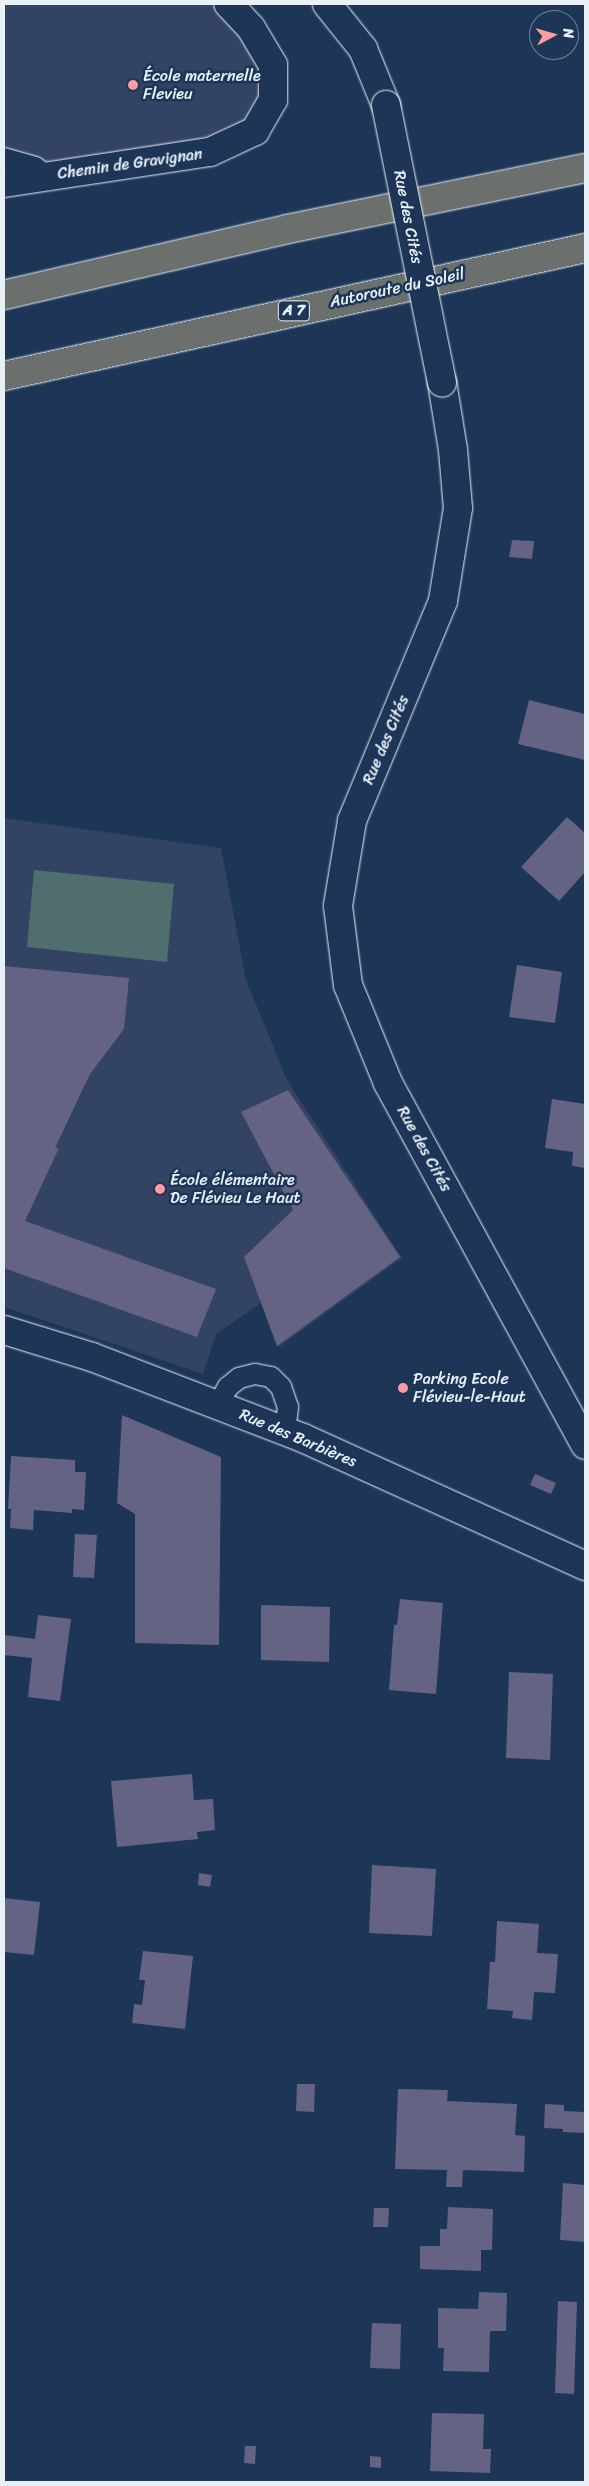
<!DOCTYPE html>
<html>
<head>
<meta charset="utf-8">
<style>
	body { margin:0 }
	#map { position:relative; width:589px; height:2486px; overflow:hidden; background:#1d3557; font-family:Sriracha,sans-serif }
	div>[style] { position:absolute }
	.built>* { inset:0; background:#334364 }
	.green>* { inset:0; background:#506e6d }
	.building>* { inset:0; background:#656383 }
	.roads { filter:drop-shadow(0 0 1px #e8f1f8) drop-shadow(0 0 1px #e8f1f8) }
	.lane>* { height:20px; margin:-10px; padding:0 10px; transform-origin:10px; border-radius:10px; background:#1d3557 }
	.street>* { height:28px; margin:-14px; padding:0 14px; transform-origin:14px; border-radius:14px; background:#1d3557 }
	.highway>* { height:28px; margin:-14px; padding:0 14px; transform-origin:14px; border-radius:14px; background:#6b706d }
	.bridges { filter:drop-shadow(0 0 1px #e8f1f8) drop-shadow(0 0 1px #e8f1f8) }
	.street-bridge>* { height:28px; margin:-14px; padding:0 14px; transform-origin:14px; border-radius:14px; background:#1d3557 }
	.dots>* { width:14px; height:14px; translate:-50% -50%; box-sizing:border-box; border:2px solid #1d3557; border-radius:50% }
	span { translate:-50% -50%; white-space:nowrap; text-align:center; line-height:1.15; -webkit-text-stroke:5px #1d3557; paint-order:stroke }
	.shield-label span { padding:1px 4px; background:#1d3557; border:1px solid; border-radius:4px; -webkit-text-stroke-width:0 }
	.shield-label { font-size:15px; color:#e8f1f8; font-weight:700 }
	.poi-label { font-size:16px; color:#e8f1f8 }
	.left { translate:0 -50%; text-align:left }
	.street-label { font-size:16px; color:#e8f1f8 }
	.frame { position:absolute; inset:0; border:5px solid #e8f1f8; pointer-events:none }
	.north { position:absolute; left:529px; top:10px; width:50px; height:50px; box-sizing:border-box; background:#1d3557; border:1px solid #6e8097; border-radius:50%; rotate:84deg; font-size:14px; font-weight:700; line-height:20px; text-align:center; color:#e8f1f8 }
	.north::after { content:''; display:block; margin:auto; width:18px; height:22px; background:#ff9aa2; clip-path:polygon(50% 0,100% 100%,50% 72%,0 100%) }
</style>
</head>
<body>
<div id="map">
	<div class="built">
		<i style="clip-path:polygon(4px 4px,214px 4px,252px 46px,262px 73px,261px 97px,242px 125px,196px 141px,4px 171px)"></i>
		<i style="clip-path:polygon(4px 818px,221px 848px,246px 980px,287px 1080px,402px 1258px,279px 1347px,261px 1303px,216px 1334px,203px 1374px,4px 1307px)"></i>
	</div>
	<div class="green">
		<i style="clip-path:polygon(34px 870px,174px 884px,167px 962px,27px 947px)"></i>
	</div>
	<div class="building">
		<i style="clip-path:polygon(512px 540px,534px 541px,532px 559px,509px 557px)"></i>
		<i style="clip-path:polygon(529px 700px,585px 714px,585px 760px,518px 744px)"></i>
		<i style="clip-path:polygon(567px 817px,585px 833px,585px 872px,559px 901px,521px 867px)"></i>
		<i style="clip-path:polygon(517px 965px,562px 972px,555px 1023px,509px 1017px)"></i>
		<i style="clip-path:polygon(4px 966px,129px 978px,124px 1029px,90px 1074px,55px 1148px,59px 1148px,25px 1221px,216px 1289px,197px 1337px,4px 1268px)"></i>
		<i style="clip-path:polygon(288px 1090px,400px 1257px,277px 1346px,244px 1257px,293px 1210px,241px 1112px)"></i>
		<i style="clip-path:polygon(552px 1099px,585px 1104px,585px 1168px,572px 1166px,573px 1152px,545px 1148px)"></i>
		<i style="clip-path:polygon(122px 1415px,221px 1457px,219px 1645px,135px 1643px,135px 1514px,117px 1503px)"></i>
		<i style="clip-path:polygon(11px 1456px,75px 1460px,75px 1472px,86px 1472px,84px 1510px,72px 1509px,72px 1513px,34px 1510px,33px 1530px,10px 1528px,11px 1509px,8px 1509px)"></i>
		<i style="clip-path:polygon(535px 1474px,556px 1483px,551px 1494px,530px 1485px)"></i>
		<i style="clip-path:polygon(75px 1534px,97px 1535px,94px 1578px,73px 1577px)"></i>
		<i style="clip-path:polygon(400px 1599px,443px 1603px,436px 1694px,389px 1690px,394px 1625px,397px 1625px)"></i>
		<i style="clip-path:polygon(261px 1605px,330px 1607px,329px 1662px,261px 1660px)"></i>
		<i style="clip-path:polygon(38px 1615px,71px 1619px,60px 1701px,28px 1697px,32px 1658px,4px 1655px,4px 1635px,35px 1639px)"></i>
		<i style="clip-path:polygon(509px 1672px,553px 1674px,550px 1760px,506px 1758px)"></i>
		<i style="clip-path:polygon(192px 1774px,194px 1800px,213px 1799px,215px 1830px,197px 1832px,198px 1839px,117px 1847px,111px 1781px)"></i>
		<i style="clip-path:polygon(372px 1865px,436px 1869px,432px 1936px,369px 1933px)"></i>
		<i style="clip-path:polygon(199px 1873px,212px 1875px,210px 1887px,198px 1885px)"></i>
		<i style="clip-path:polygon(4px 1898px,40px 1902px,34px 1955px,4px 1952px)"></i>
		<i style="clip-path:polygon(497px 1921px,539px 1924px,537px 1953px,558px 1954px,555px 1993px,534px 1992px,532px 2020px,512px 2018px,513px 2011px,487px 2009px,490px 1962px,495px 1962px)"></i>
		<i style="clip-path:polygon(143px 1951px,193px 1956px,185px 2029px,132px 2023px,134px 2004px,142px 2005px,145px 1980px,139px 1980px)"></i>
		<i style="clip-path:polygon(297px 2084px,315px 2084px,314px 2112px,296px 2111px)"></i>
		<i style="clip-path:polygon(398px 2089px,448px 2090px,447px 2101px,517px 2104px,515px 2135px,525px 2136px,524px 2172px,463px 2170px,462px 2187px,446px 2187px,447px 2170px,395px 2169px)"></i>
		<i style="clip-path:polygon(545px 2104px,564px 2105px,564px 2111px,585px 2112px,584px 2133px,563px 2132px,563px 2129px,544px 2128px)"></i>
		<i style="clip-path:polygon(563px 2183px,585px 2185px,585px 2242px,560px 2240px)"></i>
		<i style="clip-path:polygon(448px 2207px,493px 2209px,492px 2250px,481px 2250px,481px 2271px,420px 2269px,420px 2246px,440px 2246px,440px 2229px,447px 2229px)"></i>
		<i style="clip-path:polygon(374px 2208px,389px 2208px,388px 2227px,373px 2227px)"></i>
		<i style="clip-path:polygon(479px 2292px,507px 2293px,506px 2331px,490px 2331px,489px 2372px,443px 2371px,444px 2348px,438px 2348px,438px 2308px,478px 2309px)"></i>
		<i style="clip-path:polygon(558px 2301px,577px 2302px,574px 2394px,555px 2393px)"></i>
		<i style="clip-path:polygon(372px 2323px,401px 2324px,400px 2369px,370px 2368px)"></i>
		<i style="clip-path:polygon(432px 2413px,484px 2414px,483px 2449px,491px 2449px,490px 2473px,430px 2471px)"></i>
		<i style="clip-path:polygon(245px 2446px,256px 2446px,255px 2464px,244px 2463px)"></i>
		<i style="clip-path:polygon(370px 2456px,381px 2457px,381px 2468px,370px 2467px)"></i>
	</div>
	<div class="roads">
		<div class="lane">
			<i style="left:4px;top:158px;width:32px;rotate:16deg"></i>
			<i style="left:35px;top:167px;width:15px;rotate:37deg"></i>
			<i style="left:218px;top:1405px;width:21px;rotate:-61deg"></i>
			<i style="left:228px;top:1387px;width:14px;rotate:-39deg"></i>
			<i style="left:239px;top:1378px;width:16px;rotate:-14deg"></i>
			<i style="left:255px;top:1374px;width:16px;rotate:11deg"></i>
			<i style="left:271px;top:1377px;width:14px;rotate:45deg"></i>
			<i style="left:281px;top:1387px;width:21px;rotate:71deg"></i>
			<i style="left:288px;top:1407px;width:24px;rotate:97deg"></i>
		</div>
		<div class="street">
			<i style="left:327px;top:4px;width:58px;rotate:51.3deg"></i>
			<i style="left:363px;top:49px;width:61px;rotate:67.7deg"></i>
			<i style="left:4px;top:183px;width:208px;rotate:-8.6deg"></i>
			<i style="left:210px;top:152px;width:50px;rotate:-25deg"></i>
			<i style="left:255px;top:131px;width:36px;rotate:-60deg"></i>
			<i style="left:273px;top:100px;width:35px;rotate:-90deg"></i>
			<i style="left:273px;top:65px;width:43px;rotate:-120.7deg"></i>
			<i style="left:251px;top:28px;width:33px;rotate:-133deg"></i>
			<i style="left:442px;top:382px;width:69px;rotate:80.8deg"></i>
			<i style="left:453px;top:450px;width:58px;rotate:85.1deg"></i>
			<i style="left:458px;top:508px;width:94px;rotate:99.2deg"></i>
			<i style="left:443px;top:601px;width:238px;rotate:112.5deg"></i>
			<i style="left:352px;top:821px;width:86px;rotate:99.4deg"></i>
			<i style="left:338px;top:906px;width:80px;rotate:82.8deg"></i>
			<i style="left:348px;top:985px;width:106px;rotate:67.8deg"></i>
			<i style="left:388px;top:1083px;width:412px;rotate:61.4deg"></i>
			<i style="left:4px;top:1330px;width:92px;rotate:17.1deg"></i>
			<i style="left:92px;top:1357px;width:226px;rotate:21deg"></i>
			<i style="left:303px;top:1438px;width:310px;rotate:24.4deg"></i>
		</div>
		<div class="highway">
			<i style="left:4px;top:295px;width:292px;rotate:-13.1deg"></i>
			<i style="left:288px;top:229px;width:303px;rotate:-11.6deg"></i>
			<i style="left:4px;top:376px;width:595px;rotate:-12.42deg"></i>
		</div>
	</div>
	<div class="bridges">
		<div class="street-bridge">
			<i style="left:386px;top:105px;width:283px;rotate:78.6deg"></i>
		</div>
	</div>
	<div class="dots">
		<i style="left:133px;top:85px;background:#ff9aa2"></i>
		<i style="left:160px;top:1189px;background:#ff9aa2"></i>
		<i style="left:403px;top:1388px;background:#ff9aa2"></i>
	</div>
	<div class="shield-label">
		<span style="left:294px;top:311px">A 7</span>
	</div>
	<div class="poi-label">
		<span class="left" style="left:143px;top:85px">École maternelle<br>Flevieu</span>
		<span class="left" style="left:170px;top:1189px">École élémentaire<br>De Flévieu Le Haut</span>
		<span class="left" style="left:413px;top:1388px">Parking Ecole<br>Flévieu-le-Haut</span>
	</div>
	<div class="street-label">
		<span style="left:130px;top:164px;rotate:-8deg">Chemin de Gravignan</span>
		<span style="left:408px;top:217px;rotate:79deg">Rue des Cités</span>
		<span style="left:397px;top:288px;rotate:-12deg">Autoroute du Soleil</span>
		<span style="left:386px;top:740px;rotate:-67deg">Rue des Cités</span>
		<span style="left:424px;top:1149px;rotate:61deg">Rue des Cités</span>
		<span style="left:298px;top:1438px;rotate:23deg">Rue des Barbières</span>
	</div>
	<div class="frame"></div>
	<div class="north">N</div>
</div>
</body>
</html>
